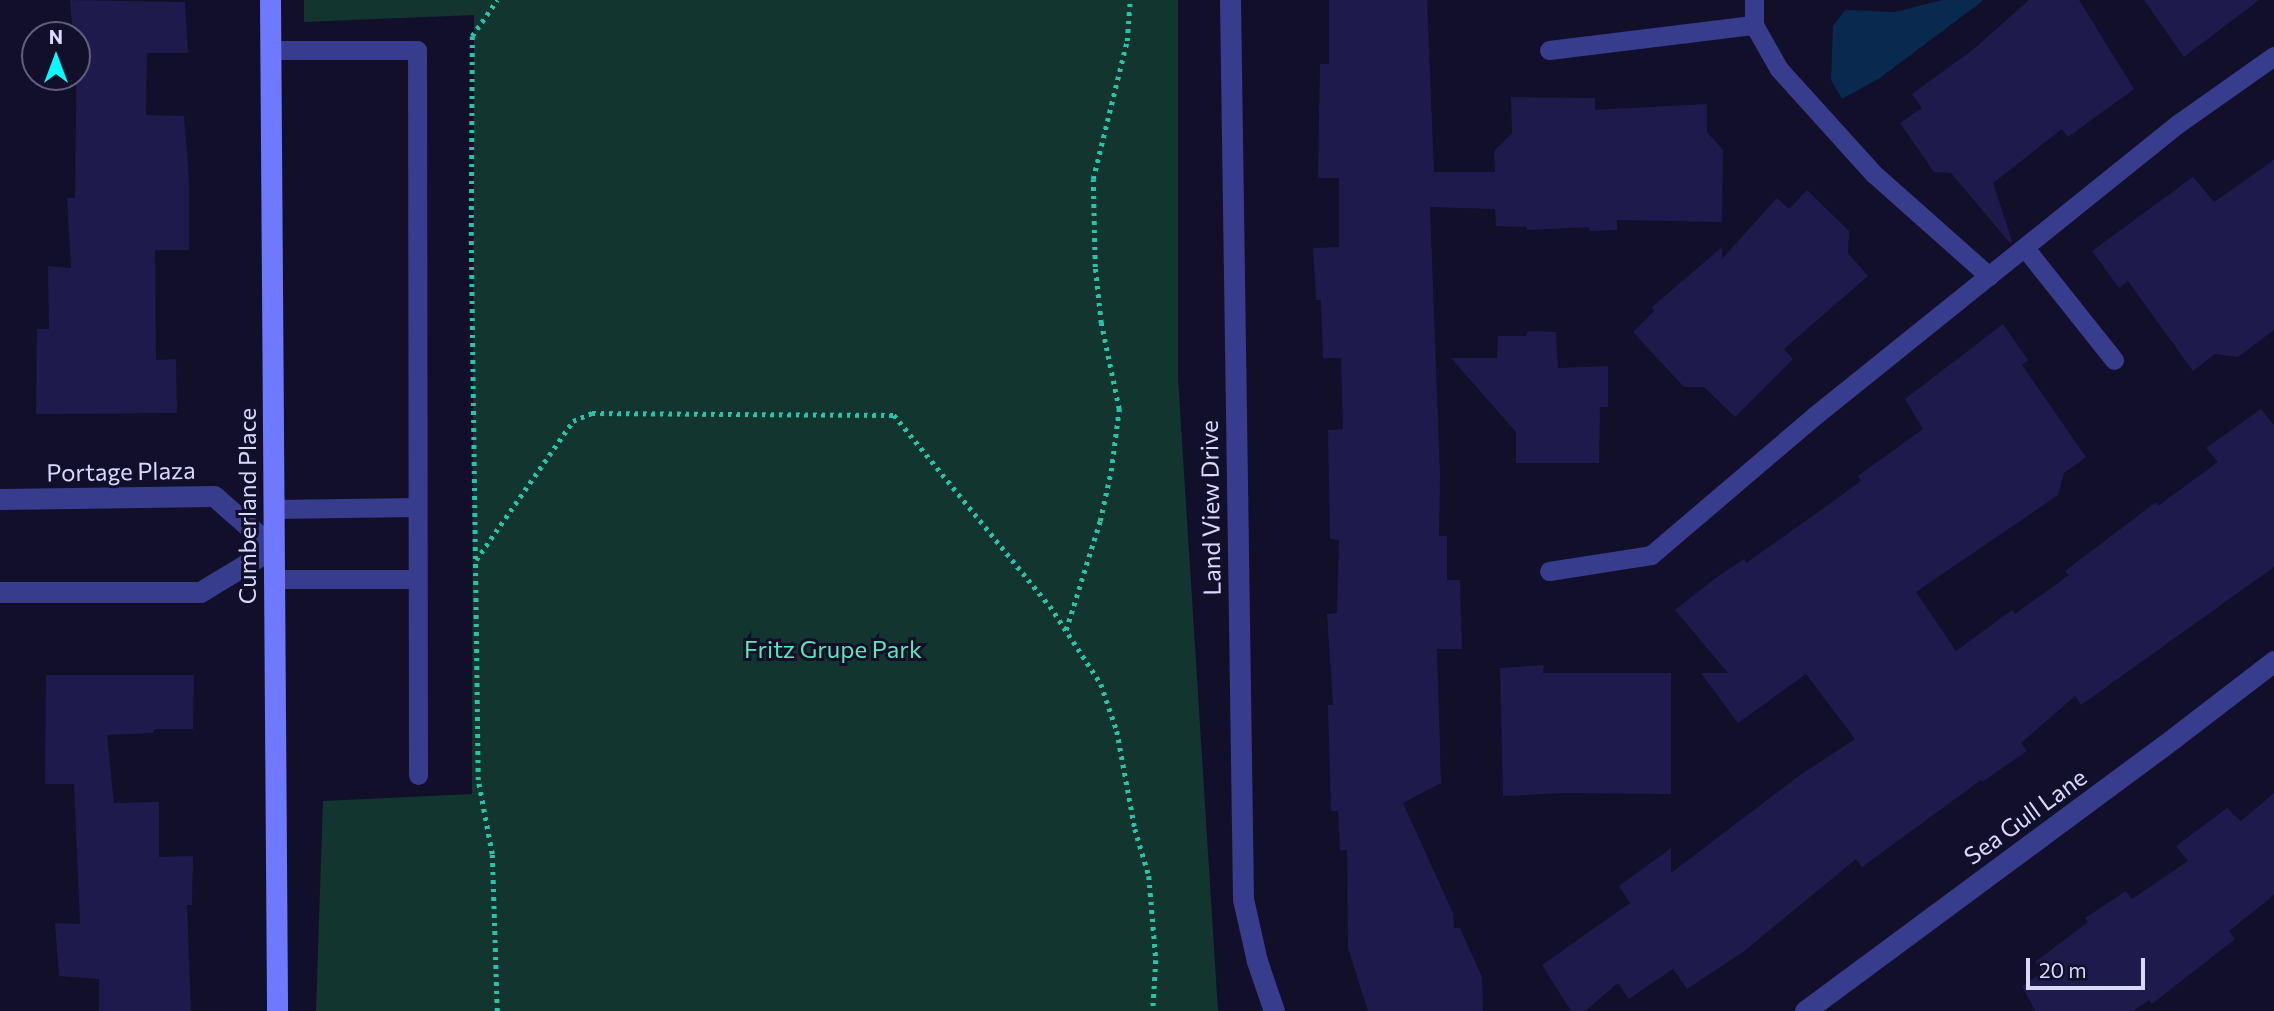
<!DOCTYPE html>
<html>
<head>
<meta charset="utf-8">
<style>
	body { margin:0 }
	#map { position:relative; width:2274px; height:1011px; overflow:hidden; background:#110f2a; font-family:Commissioner,sans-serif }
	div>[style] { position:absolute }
	.green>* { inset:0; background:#123530 }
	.water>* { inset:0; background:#09294f }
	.building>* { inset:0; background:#1f1a4c }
	.path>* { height:4.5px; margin-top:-2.25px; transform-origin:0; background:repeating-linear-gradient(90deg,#29c2ab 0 3.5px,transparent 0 8.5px) }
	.lane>* { height:19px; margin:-9.5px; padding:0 9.5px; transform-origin:9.5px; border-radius:9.5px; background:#373c8c }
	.street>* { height:21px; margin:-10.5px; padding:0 10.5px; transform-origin:10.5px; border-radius:10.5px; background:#373c8c }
	.secondary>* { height:21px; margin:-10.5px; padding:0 10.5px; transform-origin:10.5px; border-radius:10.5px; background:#6f79ff }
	span { translate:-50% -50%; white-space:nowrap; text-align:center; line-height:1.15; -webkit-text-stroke:6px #110f2a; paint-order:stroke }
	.street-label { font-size:24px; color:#d9d8ff }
	.park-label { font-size:24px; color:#5ce7b7 }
	.north { position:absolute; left:21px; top:21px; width:70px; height:70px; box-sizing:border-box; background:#110f2a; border:2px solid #615f7f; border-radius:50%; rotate:0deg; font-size:19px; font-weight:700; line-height:28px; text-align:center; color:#d9d8ff }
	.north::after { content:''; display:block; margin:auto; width:24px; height:32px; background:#04feff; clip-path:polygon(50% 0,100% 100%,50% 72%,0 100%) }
	.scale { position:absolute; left:2026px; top:958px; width:119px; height:32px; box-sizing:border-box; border:4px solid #d9d8ff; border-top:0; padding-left:9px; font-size:21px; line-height:24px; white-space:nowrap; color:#d9d8ff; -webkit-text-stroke:5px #110f2a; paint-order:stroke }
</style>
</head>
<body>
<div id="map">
	<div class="green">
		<i style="clip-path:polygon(304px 0,1178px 0,1178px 377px,1218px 1011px,316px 1011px,323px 801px,472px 794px,474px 15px,304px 22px)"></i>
	</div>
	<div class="water">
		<i style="clip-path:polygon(1942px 0,1984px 0,1880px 78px,1842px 99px,1831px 80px,1833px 26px,1845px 10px,1895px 12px)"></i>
	</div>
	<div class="building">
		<i style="clip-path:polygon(70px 0,185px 2px,188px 53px,147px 53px,146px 115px,184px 116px,189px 179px,189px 250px,155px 250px,156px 360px,176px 359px,177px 413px,36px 414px,37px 329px,49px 329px,48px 266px,71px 268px,67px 198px,75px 198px,77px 35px,73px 35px)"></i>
		<i style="clip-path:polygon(1329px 0,1427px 0,1434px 172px,1495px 172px,1494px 151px,1512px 133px,1511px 97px,1595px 98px,1595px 110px,1707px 104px,1707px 132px,1723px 150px,1722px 222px,1617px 220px,1617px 230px,1590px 231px,1588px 227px,1527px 230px,1526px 227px,1496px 226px,1495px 209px,1430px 207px,1440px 475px,1439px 536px,1447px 536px,1447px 580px,1460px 580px,1462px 649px,1437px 649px,1441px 783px,1403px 803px,1453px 913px,1454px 928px,1460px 928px,1482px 977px,1483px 1011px,1368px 1011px,1348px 948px,1347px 850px,1340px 850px,1338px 811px,1331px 811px,1328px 705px,1333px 705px,1327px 614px,1337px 613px,1339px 540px,1330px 539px,1328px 430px,1343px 429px,1341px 358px,1323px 358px,1321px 300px,1316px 300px,1313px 248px,1339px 247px,1339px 178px,1318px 178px,1320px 64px,1329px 64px)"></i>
		<i style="clip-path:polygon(2029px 0,2079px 0,2134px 89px,2068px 137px,2062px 129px,1993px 183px,2012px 241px,2010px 243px,1951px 173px,1934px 172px,1900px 123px,1922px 108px,1912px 94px,1975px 48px)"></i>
		<i style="clip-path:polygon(2144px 0,2259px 0,2184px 57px)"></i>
		<i style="clip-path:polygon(2274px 160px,2274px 330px,2238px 357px,2215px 354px,2193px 371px,2128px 281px,2119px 288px,2092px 251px,2193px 177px,2214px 202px)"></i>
		<i style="clip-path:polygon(1807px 190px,1849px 231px,1848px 253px,1868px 276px,1784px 349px,1793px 359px,1735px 417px,1704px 387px,1684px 387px,1633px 332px,1654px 311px,1652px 307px,1722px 247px,1722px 259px,1777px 198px,1789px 209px)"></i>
		<i style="clip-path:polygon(2003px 324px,2028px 360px,2022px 365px,2086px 457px,2064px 473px,2058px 495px,1916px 592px,1956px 651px,2012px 610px,2015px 614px,2069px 575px,2065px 571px,2156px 502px,2158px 506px,2218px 462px,2206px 448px,2261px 409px,2274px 425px,2274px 567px,2081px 705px,2075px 696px,2021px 743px,2027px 751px,1982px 782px,1981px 780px,1862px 867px,1856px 859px,1743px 952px,1687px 989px,1673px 969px,1629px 999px,1618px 983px,1585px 1011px,1571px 1011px,1542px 965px,1630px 903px,1619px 886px,1671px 848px,1671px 873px,1796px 778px,1855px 739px,1806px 674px,1738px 723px,1701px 673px,1728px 673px,1675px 610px,1713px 580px,1744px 559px,1746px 563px,1814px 515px,1861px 481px,1858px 476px,1923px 429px,1905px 399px)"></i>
		<i style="clip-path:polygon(1528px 331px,1556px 332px,1558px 368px,1608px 366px,1608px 407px,1600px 407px,1599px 463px,1516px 463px,1516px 432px,1451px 358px,1497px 358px,1498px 336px,1526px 336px)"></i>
		<i style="clip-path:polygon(1544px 665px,1543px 673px,1671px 673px,1671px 794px,1563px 793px,1503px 796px,1500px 668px)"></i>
		<i style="clip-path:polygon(46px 675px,194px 675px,193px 729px,155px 729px,153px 733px,107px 735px,114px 803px,159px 802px,159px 857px,193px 856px,192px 905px,187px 905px,191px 1011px,99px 1011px,99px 979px,59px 976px,55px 923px,80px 924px,74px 784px,45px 784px)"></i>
		<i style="clip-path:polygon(2274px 793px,2274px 895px,2229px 931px,2235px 939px,2152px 1004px,2149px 1000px,2133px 1011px,2035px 1011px,2022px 986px,2043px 972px,2035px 962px,2088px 922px,2085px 918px,2126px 891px,2132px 899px,2188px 861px,2176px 846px,2227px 808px,2241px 821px)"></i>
	</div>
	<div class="path">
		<i style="left:476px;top:560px;width:169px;rotate:-55.1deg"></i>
		<i style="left:573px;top:421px;width:21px;rotate:-23deg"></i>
		<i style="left:592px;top:413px;width:302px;rotate:0.4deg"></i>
		<i style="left:894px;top:415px;width:247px;rotate:50.8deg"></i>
		<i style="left:1050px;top:606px;width:93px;rotate:56.8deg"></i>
		<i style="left:1101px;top:684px;width:50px;rotate:71.2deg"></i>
		<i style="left:1117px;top:731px;width:100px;rotate:79.6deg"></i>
		<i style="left:1135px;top:829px;width:49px;rotate:73.4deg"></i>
		<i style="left:1149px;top:876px;width:84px;rotate:85.2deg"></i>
		<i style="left:1156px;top:960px;width:51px;rotate:93.4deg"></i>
		<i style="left:1066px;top:630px;width:114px;rotate:-72.7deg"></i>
		<i style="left:1100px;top:521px;width:51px;rotate:-77.6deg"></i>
		<i style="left:1111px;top:471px;width:63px;rotate:-82.6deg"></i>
		<i style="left:1119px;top:409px;width:88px;rotate:-101.8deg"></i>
		<i style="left:1101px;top:323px;width:56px;rotate:-96.1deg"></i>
		<i style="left:1095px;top:267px;width:88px;rotate:-91.3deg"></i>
		<i style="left:1093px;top:179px;width:142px;rotate:-76.2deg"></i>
		<i style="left:1127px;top:41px;width:41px;rotate:-85.8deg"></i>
		<i style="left:497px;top:1011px;width:157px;rotate:-91.8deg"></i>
		<i style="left:492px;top:854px;width:75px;rotate:-100.7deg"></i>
		<i style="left:478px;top:780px;width:545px;rotate:-90.74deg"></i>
		<i style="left:471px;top:235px;width:199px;rotate:-89.7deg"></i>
		<i style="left:472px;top:36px;width:44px;rotate:-55.2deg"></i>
	</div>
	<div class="lane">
		<i style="left:1754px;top:25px;width:51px;rotate:60.4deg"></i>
		<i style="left:1779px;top:69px;width:142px;rotate:47.9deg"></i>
		<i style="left:1874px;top:174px;width:154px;rotate:41.6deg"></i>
		<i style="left:270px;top:50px;width:147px"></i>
		<i style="left:417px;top:50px;width:725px;rotate:89.92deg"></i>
		<i style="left:1549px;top:50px;width:207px;rotate:-7deg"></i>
		<i style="left:1754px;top:25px;width:25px;rotate:-90deg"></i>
		<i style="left:2025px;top:248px;width:143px;rotate:51.5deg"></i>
		<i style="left:273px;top:509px;width:144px;rotate:-0.8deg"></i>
		<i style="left:1549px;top:571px;width:103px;rotate:-8.9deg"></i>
		<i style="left:1651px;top:555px;width:213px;rotate:-40.4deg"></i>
		<i style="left:1813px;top:417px;width:469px;rotate:-38.8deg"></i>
		<i style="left:2179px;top:123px;width:116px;rotate:-35.2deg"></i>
		<i style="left:273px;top:579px;width:144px"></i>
	</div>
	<div class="street">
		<i style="left:1230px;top:0;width:899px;rotate:89.17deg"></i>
		<i style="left:1243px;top:899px;width:64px;rotate:77.3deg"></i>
		<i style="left:1257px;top:961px;width:53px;rotate:71.2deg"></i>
		<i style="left:0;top:499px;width:214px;rotate:-0.8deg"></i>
		<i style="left:214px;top:496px;width:79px;rotate:41.4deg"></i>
		<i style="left:273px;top:548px;width:85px;rotate:148.9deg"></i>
		<i style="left:200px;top:592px;width:200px;rotate:180deg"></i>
		<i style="left:1805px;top:1011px;width:460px;rotate:-36.5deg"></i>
		<i style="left:2175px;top:737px;width:125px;rotate:-37.5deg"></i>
	</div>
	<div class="secondary">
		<i style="left:270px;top:0;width:1011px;rotate:89.6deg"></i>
	</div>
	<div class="street-label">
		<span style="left:121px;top:471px;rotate:-1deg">Portage Plaza</span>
		<span style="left:247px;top:506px;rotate:-90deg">Cumberland Place</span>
		<span style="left:1210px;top:508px;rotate:-91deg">Land View Drive</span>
		<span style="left:2025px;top:816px;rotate:-36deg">Sea Gull Lane</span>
	</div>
	<div class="park-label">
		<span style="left:833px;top:649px">Fritz Grupe Park</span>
	</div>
	<div class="north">N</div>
	<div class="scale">20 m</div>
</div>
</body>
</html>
